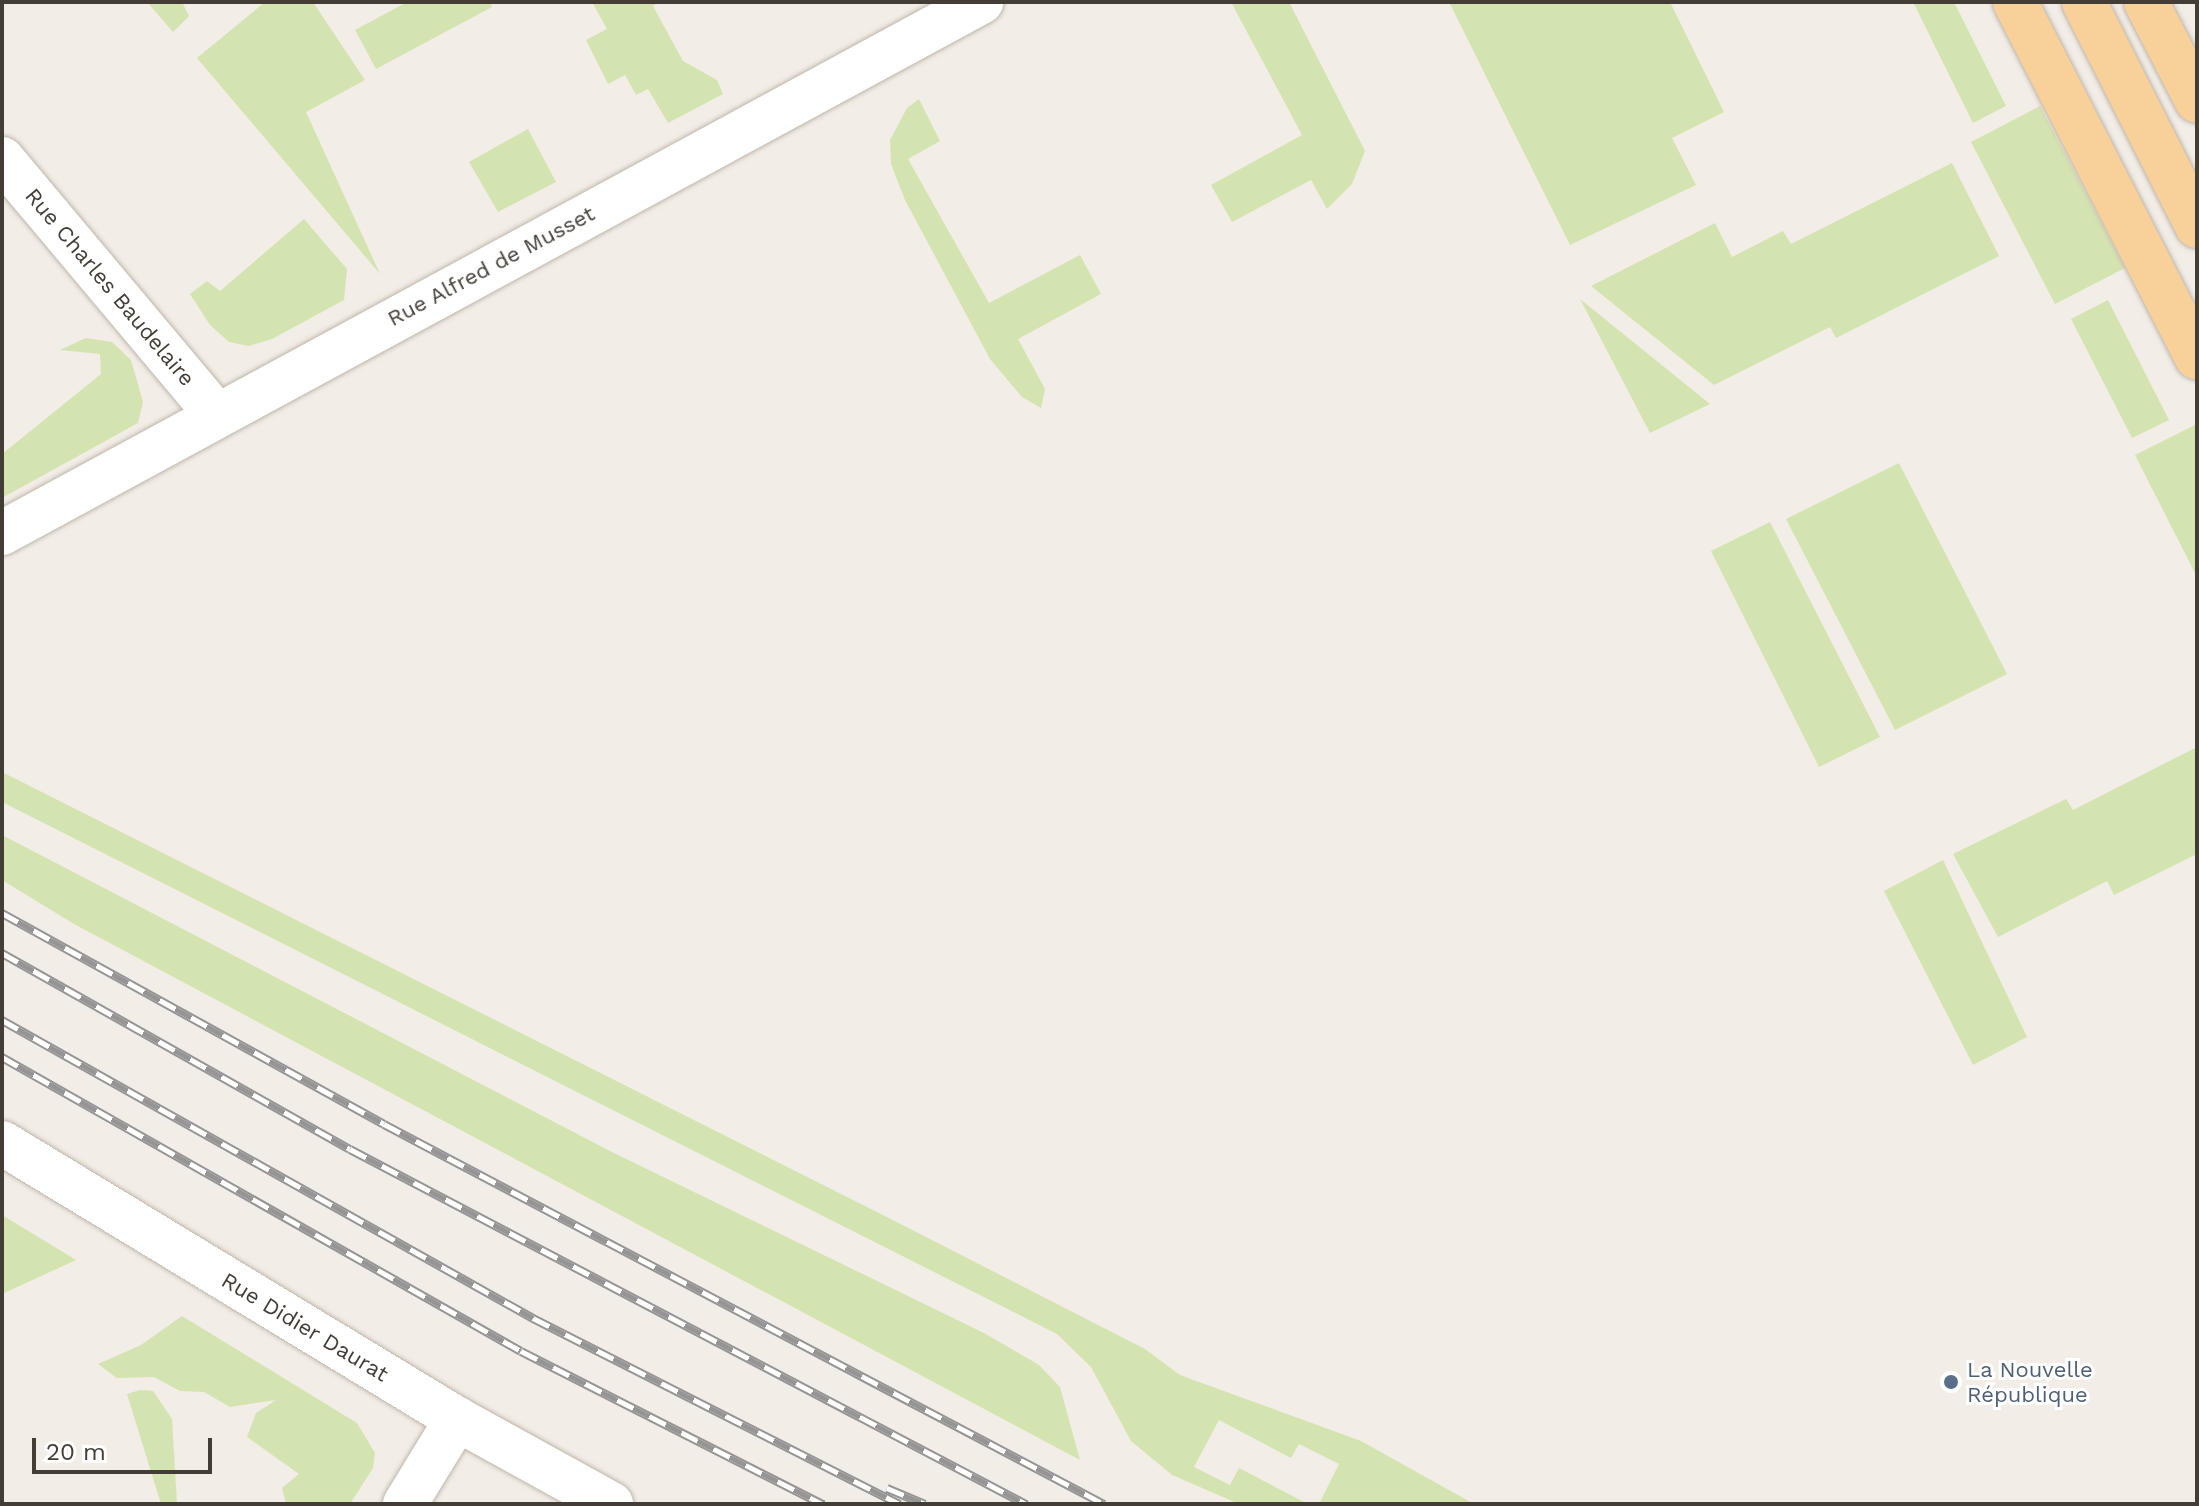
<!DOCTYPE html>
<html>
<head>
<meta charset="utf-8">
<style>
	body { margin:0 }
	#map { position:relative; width:2199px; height:1506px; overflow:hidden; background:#f2ede6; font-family:"Work Sans",sans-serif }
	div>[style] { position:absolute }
	.green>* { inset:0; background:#d4e4b1 }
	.roads { filter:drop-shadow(0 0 2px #c0b6ac) drop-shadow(0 0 2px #c0b6ac) }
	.minor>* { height:44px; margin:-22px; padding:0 22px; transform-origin:22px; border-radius:22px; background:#fff }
	.major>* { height:44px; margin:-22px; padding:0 22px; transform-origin:22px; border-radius:22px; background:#f8d099 }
	.rail>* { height:9px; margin-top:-4.5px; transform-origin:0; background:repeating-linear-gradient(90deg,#fff 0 18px,#959595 0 36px); box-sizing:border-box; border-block:2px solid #959595 }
	.dots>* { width:22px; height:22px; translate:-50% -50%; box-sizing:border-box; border:4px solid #fff; border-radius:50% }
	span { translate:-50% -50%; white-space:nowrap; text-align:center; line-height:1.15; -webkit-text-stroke:6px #fff; paint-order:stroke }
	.street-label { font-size:22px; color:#443d36 }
	.service-label { font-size:22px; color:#4e5e75 }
	.left { translate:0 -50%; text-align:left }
	.frame { position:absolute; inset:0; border:4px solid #443d36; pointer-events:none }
	.scale { position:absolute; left:32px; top:1438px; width:180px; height:36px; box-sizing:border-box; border:4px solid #443d36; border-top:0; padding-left:10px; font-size:24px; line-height:28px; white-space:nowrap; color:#443d36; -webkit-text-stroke:6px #fff; paint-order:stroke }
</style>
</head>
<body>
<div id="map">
	<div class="green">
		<i style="clip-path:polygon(147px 2px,182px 2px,189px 16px,173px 32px)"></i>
		<i style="clip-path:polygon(265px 2px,313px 2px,365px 80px,306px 112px,380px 274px,197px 58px)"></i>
		<i style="clip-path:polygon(407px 2px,490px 2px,492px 7px,376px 69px,355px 30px)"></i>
		<i style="clip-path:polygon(592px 2px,659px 2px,653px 6px,683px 61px,717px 80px,723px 94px,668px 123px,648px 89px,636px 95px,625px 75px,608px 84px,586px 40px,607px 29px)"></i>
		<i style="clip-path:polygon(1231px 2px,1289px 2px,1365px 151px,1352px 184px,1327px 209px,1311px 180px,1232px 222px,1211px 185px,1302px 135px)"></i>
		<i style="clip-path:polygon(1449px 2px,1670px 2px,1724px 112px,1672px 138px,1696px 185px,1570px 245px)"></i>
		<i style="clip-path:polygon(1913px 2px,1954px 2px,2006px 106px,1973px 123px)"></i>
		<i style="clip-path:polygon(919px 99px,940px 141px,908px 159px,989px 303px,1080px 255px,1101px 294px,1018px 339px,1045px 389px,1041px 408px,1022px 397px,990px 359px,905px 200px,891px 164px,890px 140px,907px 108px)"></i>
		<i style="clip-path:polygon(2040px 106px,2125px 268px,2055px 304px,1971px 142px)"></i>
		<i style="clip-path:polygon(528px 129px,556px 182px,498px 212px,469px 162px)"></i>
		<i style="clip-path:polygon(1952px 163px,1999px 256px,1836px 338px,1830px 327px,1714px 385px,1591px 286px,1715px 223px,1732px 257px,1783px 231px,1791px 244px)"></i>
		<i style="clip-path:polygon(304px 219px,347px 269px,344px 300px,272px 339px,249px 346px,229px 342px,210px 325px,190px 294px,207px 281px,220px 291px)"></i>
		<i style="clip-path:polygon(1580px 299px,1710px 404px,1650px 433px)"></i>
		<i style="clip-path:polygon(2108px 300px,2169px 420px,2132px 438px,2071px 319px)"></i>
		<i style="clip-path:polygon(86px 338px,112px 342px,131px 360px,143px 402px,138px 423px,2px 498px,2px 454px,101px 374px,100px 354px,60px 350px)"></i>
		<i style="clip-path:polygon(2197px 424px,2197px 577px,2135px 455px)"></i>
		<i style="clip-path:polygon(1899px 463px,2007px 674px,1895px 730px,1786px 519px)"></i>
		<i style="clip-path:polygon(1770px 522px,1880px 737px,1819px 767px,1711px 551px)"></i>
		<i style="clip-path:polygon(2197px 747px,2197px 854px,2114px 895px,2107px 881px,1998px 937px,1953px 854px,2066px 799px,2073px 810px)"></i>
		<i style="clip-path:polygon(2px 772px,881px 1214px,1145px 1349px,1180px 1375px,1361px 1441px,1474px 1504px,1319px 1504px,1339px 1464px,1299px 1444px,1291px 1458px,1219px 1420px,1194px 1467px,1230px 1485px,1239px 1468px,1308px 1504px,1239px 1504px,1172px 1475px,1131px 1441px,1091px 1367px,1057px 1334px,2px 802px)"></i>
		<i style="clip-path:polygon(2px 835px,612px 1152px,984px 1333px,1039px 1365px,1060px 1387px,1080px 1460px,74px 924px,2px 880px)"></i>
		<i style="clip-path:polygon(1943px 860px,2027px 1037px,1973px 1065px,1884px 891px)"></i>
		<i style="clip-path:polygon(2px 1215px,76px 1260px,2px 1294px)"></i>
		<i style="clip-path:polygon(182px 1316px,357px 1423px,375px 1453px,373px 1468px,350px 1504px,286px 1504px,282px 1488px,299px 1474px,247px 1437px,256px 1413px,276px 1400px,230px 1407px,204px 1392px,180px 1391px,154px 1377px,117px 1378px,98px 1364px,141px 1345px)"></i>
		<i style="clip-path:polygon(140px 1390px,153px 1391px,172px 1419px,177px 1504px,161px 1504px,127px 1394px)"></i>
	</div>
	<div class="roads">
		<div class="minor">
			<i style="left:2px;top:159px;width:334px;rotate:50deg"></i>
			<i style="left:2px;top:533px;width:1114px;rotate:-28.47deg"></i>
			<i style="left:2px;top:1143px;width:532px;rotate:31.24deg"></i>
			<i style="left:457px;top:1419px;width:176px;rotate:28.9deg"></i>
			<i style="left:405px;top:1504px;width:100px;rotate:-58.5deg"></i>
		</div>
		<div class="major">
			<i style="left:2015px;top:2px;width:399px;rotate:62.9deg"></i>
			<i style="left:2084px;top:2px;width:251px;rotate:63.2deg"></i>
			<i style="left:2146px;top:2px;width:111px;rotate:62.7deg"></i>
		</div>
	</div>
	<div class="rail">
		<i style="left:2px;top:913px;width:436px;rotate:28.9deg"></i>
		<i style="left:384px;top:1124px;width:814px;rotate:27.82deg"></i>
		<i style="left:2px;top:953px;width:399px;rotate:29.4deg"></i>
		<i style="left:350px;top:1149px;width:764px;rotate:27.71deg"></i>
		<i style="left:2px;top:1020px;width:609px;rotate:29.3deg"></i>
		<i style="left:533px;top:1318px;width:411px;rotate:26.9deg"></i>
		<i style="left:2px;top:1057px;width:596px;rotate:29.53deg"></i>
		<i style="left:521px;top:1351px;width:339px;rotate:26.9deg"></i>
		<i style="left:887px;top:1488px;width:41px;rotate:22.8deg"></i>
	</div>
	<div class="dots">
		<i style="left:1951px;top:1382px;background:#5c6f8a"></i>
	</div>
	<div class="street-label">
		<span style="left:491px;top:266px;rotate:-28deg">Rue Alfred de Musset</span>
		<span style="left:110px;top:287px;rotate:50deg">Rue Charles Baudelaire</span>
		<span style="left:305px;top:1327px;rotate:31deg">Rue Didier Daurat</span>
	</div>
	<div class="service-label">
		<span class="left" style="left:1967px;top:1382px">La Nouvelle<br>République</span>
	</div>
	<div class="frame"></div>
	<div class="scale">20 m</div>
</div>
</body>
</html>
